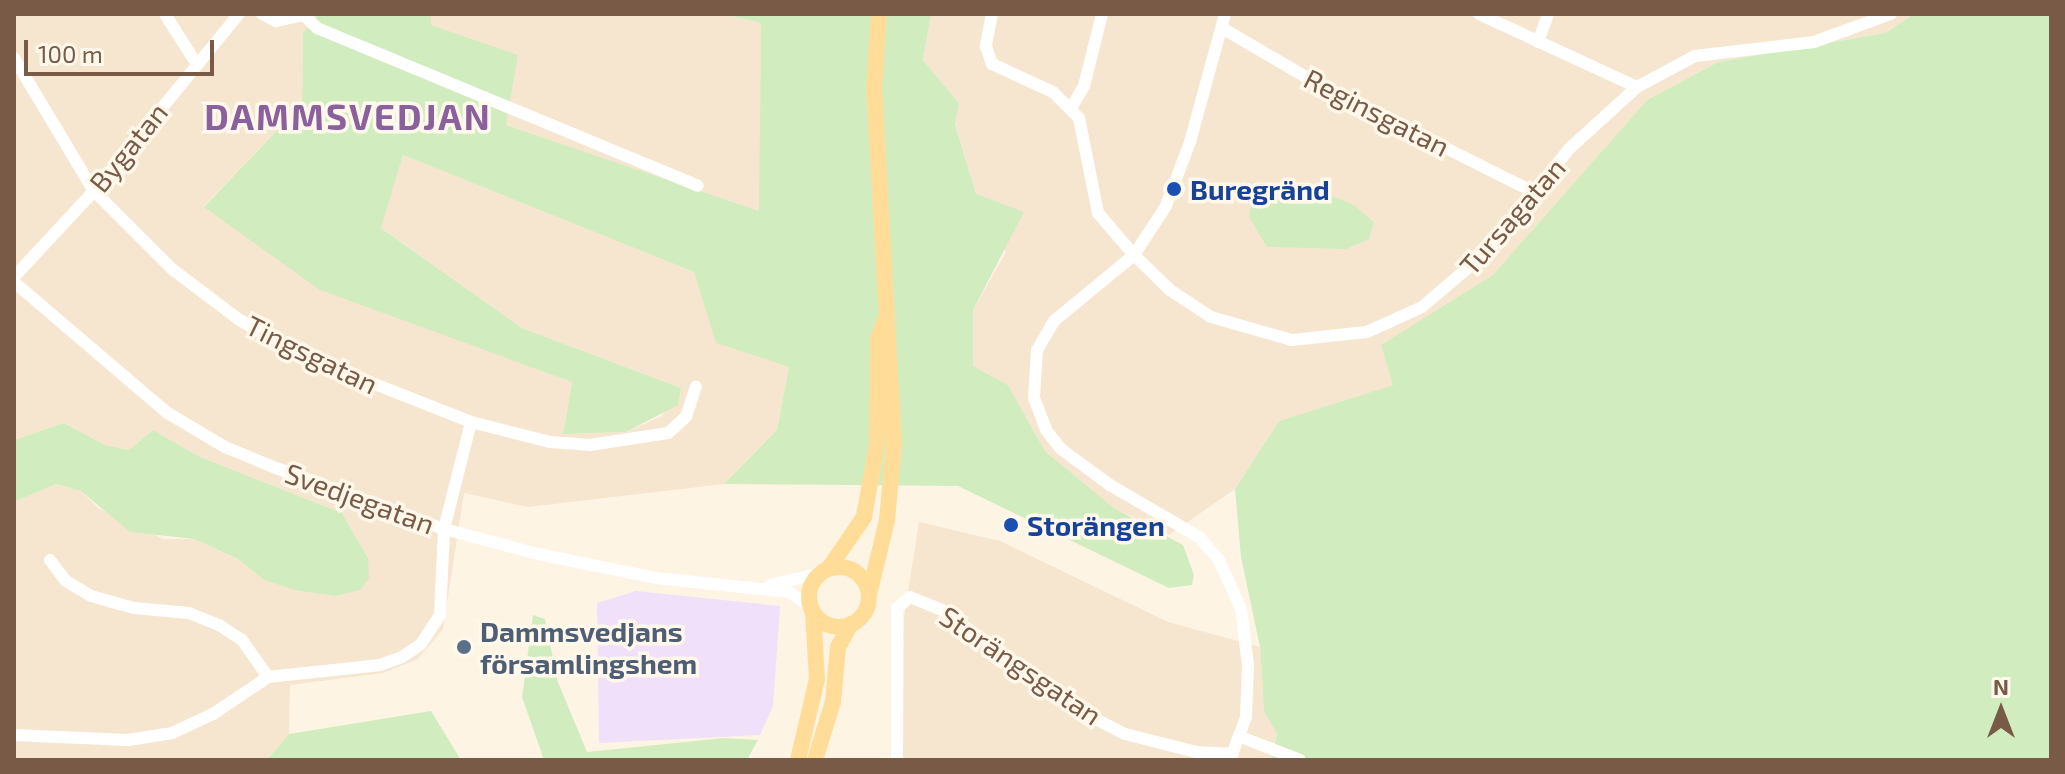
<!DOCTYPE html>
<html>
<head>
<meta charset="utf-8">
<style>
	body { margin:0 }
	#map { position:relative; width:2065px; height:774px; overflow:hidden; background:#fef4e3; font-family:"Exo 2",sans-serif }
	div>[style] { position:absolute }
	.residential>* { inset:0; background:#f6e6d0 }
	.education>* { inset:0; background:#f1e0fa }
	.green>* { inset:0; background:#d1edc0 }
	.minor>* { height:12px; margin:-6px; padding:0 6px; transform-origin:6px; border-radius:6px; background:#fff }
	.major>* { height:16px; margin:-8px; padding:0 8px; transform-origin:8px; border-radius:8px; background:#fd9 }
	.major>.ring { margin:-8px; padding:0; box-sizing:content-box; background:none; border:16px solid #fd9; border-radius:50% }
	.dots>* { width:22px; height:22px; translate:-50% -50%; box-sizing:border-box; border:4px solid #fff8eb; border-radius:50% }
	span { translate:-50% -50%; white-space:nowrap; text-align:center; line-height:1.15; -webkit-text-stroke:7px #fff8eb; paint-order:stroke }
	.street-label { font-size:28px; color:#785a46 }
	.transit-label { font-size:28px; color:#164399; font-weight:700 }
	.left { translate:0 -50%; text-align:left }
	.service-label { font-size:28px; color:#4e5e75; font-weight:700 }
	.district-label { font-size:36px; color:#8b619d; font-weight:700; letter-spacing:2px }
	.frame { position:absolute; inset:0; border:16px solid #785a46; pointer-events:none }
	.north { position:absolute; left:1961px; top:670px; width:80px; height:80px; -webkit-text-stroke:6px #fff8eb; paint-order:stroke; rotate:0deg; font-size:22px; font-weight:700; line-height:32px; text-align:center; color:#785a46 }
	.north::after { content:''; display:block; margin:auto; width:28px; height:36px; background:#785a46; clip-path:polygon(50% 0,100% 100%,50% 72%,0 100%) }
	.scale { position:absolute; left:24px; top:40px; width:190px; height:36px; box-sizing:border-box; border:4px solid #785a46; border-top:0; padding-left:10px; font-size:24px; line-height:28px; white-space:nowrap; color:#785a46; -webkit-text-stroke:6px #fff8eb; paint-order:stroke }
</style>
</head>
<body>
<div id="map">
	<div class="residential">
		<i style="clip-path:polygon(14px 14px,319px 14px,303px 34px,302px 104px,204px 206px,465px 341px,572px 382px,563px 434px,626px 432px,662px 416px,681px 388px,522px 328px,380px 227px,403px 155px,694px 272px,717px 343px,789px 367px,777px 430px,724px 484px,528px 507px,464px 493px,443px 629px,418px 659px,383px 673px,290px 685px,289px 734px,267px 760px,14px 760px,14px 502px,56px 484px,81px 491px,98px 508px,163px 539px,194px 539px,238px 559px,264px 580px,368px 558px,342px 513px,200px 457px,153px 430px,129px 450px,105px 445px,64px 423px,14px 440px)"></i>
		<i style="clip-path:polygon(431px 14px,723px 14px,761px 23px,760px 212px,506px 125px,431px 25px)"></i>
		<i style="clip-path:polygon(931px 14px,1914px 14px,1885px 33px,1718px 62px,1647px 100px,1493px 276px,1382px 345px,1393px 385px,1279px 421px,1235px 489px,1169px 535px,1114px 508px,1045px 451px,1008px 385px,973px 366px,973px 310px,1006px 252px,976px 194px,955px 123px,959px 103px,923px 60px)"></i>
		<i style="clip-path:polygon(919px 522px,1000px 541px,1168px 622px,1260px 647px,1264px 711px,1277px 733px,1271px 760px,903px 760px,904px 617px)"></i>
	</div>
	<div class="education">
		<i style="clip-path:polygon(636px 591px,780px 606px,773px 706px,760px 735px,599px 743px,597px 603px)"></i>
	</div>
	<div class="green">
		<i style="clip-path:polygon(319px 14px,431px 14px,431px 25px,518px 55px,506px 125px,759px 211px,761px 23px,723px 14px,931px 14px,923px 60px,959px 103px,955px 124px,976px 194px,1024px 212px,973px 310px,973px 366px,1008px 385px,1045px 451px,1114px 508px,1183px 545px,1194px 575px,1192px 585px,1169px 588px,958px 486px,724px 484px,777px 430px,789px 367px,716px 343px,694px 272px,403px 155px,381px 228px,522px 328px,681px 388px,678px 405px,626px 432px,563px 434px,572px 382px,320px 290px,204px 207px,302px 104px,303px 33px)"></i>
		<i style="clip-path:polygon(1914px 14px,2051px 14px,2051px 760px,1271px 760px,1277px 734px,1264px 711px,1260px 647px,1241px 557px,1235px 489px,1279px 421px,1393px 385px,1381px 345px,1493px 275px,1647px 100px,1718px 62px,1885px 33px)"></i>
		<i style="clip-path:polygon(1274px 184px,1305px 185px,1354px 205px,1374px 222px,1369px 239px,1346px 249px,1267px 247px,1249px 217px,1252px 199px)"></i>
		<i style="clip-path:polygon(64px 423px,105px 445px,129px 450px,153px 430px,200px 457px,342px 513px,368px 558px,369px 578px,360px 590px,335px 596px,295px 590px,264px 580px,238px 559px,194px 539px,130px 532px,81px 491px,56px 484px,14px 502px,14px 440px)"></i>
		<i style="clip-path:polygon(533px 615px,545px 619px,558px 682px,587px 752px,724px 738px,758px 740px,747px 760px,544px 760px,522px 697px)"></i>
		<i style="clip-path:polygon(431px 711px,461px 760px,267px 760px,289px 734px)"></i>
	</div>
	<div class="minor">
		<i style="left:165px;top:14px;width:58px;rotate:57.7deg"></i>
		<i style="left:262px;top:14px;width:16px;rotate:27deg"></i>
		<i style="left:276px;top:21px;width:34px;rotate:-12deg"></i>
		<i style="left:992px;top:14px;width:33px;rotate:101deg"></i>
		<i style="left:986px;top:46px;width:19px;rotate:72deg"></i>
		<i style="left:992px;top:64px;width:67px;rotate:24.7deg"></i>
		<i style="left:1053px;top:92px;width:37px;rotate:45deg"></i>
		<i style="left:1079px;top:118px;width:97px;rotate:78.7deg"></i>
		<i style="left:1098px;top:213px;width:55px;rotate:49.4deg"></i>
		<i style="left:1134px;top:255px;width:50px;rotate:44.2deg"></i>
		<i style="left:1170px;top:290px;width:49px;rotate:33.4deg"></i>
		<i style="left:1211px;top:317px;width:84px;rotate:15.9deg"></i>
		<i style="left:1292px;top:340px;width:75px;rotate:-6.1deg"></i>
		<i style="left:1367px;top:332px;width:60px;rotate:-24.4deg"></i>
		<i style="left:1422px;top:307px;width:89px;rotate:-40.5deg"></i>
		<i style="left:1490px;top:249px;width:127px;rotate:-51.7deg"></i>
		<i style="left:1569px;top:149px;width:92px;rotate:-42.4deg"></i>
		<i style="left:1637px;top:87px;width:66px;rotate:-28.1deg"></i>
		<i style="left:1695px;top:56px;width:120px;rotate:-6.7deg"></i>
		<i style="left:1814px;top:42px;width:82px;rotate:-20deg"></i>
		<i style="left:1225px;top:14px;width:133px;rotate:105.3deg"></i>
		<i style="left:1190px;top:142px;width:68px;rotate:110.6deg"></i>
		<i style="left:1166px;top:206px;width:59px;rotate:123.1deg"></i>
		<i style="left:1134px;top:255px;width:104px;rotate:140.5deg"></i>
		<i style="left:1054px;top:321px;width:34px;rotate:120deg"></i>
		<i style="left:1037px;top:350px;width:48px;rotate:93.6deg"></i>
		<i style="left:1034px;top:398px;width:34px;rotate:69deg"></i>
		<i style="left:1046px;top:430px;width:24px;rotate:52deg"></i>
		<i style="left:1061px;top:449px;width:61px;rotate:36.3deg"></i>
		<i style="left:1110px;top:485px;width:103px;rotate:30.3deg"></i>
		<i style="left:1199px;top:537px;width:30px;rotate:49deg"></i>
		<i style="left:1219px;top:560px;width:54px;rotate:65.8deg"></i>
		<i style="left:1241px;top:609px;width:56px;rotate:82.9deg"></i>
		<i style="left:1248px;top:665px;width:52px;rotate:92.2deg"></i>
		<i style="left:1246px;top:717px;width:46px;rotate:110.4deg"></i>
		<i style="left:1479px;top:14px;width:174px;rotate:24.8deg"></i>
		<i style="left:306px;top:17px;width:16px;rotate:45deg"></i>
		<i style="left:317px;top:28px;width:412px;rotate:22.5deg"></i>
		<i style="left:1222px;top:28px;width:109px;rotate:30.3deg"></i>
		<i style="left:1316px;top:83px;width:244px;rotate:26.6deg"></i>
		<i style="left:1538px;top:42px;width:30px;rotate:-70deg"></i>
		<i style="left:14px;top:58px;width:155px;rotate:59deg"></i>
		<i style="left:94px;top:191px;width:110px;rotate:45deg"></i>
		<i style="left:172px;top:269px;width:83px;rotate:37.1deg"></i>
		<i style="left:238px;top:319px;width:67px;rotate:30.4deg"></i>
		<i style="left:296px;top:353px;width:188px;rotate:21.5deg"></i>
		<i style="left:471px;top:422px;width:81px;rotate:14.2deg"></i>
		<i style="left:550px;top:442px;width:40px;rotate:4.3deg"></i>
		<i style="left:590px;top:445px;width:79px;rotate:-8.7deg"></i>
		<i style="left:668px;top:433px;width:24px;rotate:-42deg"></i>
		<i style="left:686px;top:417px;width:32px;rotate:-72deg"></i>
		<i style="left:1071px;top:108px;width:26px;rotate:-59deg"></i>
		<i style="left:1084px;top:86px;width:74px;rotate:-76deg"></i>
		<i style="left:14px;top:277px;width:117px;rotate:-47.1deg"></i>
		<i style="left:94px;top:191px;width:229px;rotate:-50.7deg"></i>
		<i style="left:14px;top:282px;width:200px;rotate:40.5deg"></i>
		<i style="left:166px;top:412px;width:69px;rotate:30.7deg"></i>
		<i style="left:225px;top:447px;width:55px;rotate:22.4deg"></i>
		<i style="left:276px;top:468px;width:179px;rotate:20deg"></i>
		<i style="left:444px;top:529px;width:97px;rotate:14.9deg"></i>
		<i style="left:538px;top:554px;width:120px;rotate:11.5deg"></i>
		<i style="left:656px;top:578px;width:134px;rotate:6deg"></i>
		<i style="left:789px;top:592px;width:27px;rotate:34deg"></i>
		<i style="left:50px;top:560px;width:26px;rotate:53deg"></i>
		<i style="left:66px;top:581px;width:29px;rotate:31deg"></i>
		<i style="left:91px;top:596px;width:45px;rotate:15.6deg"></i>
		<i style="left:134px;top:608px;width:55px;rotate:5.2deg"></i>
		<i style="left:189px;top:613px;width:32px;rotate:22deg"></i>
		<i style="left:219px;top:625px;width:27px;rotate:33deg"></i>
		<i style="left:242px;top:640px;width:45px;rotate:54.9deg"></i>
		<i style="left:770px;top:585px;width:52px;rotate:-13.2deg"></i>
		<i style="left:14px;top:735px;width:114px;rotate:2.5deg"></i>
		<i style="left:128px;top:740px;width:45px;rotate:-9deg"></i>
		<i style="left:172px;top:733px;width:45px;rotate:-24.9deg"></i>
		<i style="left:213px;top:714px;width:66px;rotate:-33.9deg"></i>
		<i style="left:268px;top:677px;width:113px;rotate:-6.1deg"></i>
		<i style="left:380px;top:665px;width:23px;rotate:-20deg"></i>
		<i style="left:402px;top:657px;width:23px;rotate:-34deg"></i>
		<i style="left:421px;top:644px;width:35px;rotate:-57deg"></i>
		<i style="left:440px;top:615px;width:86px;rotate:-87.3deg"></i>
		<i style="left:444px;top:529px;width:110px;rotate:-75.8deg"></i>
		<i style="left:1241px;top:737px;width:63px;rotate:21.3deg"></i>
		<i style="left:897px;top:760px;width:152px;rotate:-90deg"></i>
		<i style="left:897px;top:608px;width:17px;rotate:-40deg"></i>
		<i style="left:910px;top:597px;width:35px;rotate:22deg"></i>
		<i style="left:942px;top:610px;width:178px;rotate:35.8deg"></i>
		<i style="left:1086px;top:714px;width:44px;rotate:27.1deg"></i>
		<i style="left:1125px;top:734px;width:73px;rotate:14.2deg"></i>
		<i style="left:1196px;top:752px;width:37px;rotate:3deg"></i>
	</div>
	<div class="major">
		<i class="ring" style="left:809px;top:567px;width:44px;height:44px"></i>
		<i style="left:829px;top:568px;width:62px;rotate:-55.5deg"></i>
		<i style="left:864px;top:517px;width:74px;rotate:-79.9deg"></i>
		<i style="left:877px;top:444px;width:105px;rotate:-89.5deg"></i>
		<i style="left:878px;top:339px;width:18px;rotate:-71deg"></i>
		<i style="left:869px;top:595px;width:77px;rotate:-76.5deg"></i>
		<i style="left:887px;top:520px;width:75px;rotate:-84.7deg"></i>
		<i style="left:894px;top:445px;width:357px;rotate:-93.2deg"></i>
		<i style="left:874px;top:89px;width:75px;rotate:-86.2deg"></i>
		<i style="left:798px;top:760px;width:83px;rotate:-76.8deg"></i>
		<i style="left:817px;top:679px;width:68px;rotate:-93.4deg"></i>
		<i style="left:815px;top:760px;width:61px;rotate:-72.8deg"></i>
		<i style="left:833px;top:702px;width:55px;rotate:-84.8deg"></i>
		<i style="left:838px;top:647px;width:26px;rotate:-61deg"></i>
	</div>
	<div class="dots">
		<i style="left:1174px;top:189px;background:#1a4fb4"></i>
		<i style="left:1011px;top:525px;background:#1a4fb4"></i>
		<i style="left:464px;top:647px;background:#5c6f8a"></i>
	</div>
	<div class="street-label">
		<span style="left:1377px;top:112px;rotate:27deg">Reginsgatan</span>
		<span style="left:128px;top:147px;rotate:-51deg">Bygatan</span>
		<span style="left:1512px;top:216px;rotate:-49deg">Tursagatan</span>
		<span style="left:312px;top:354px;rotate:26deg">Tingsgatan</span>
		<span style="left:360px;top:498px;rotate:20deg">Svedjegatan</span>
		<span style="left:1021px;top:665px;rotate:34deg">Storängsgatan</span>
	</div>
	<div class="transit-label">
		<span class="left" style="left:1190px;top:189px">Buregränd</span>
		<span class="left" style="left:1027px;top:525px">Storängen</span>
	</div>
	<div class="service-label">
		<span class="left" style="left:480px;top:647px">Dammsvedjans<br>församlingshem</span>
	</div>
	<div class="district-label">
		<span style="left:348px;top:116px">DAMMSVEDJAN</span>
	</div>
	<div class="frame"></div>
	<div class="north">N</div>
	<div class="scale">100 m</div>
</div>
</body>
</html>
